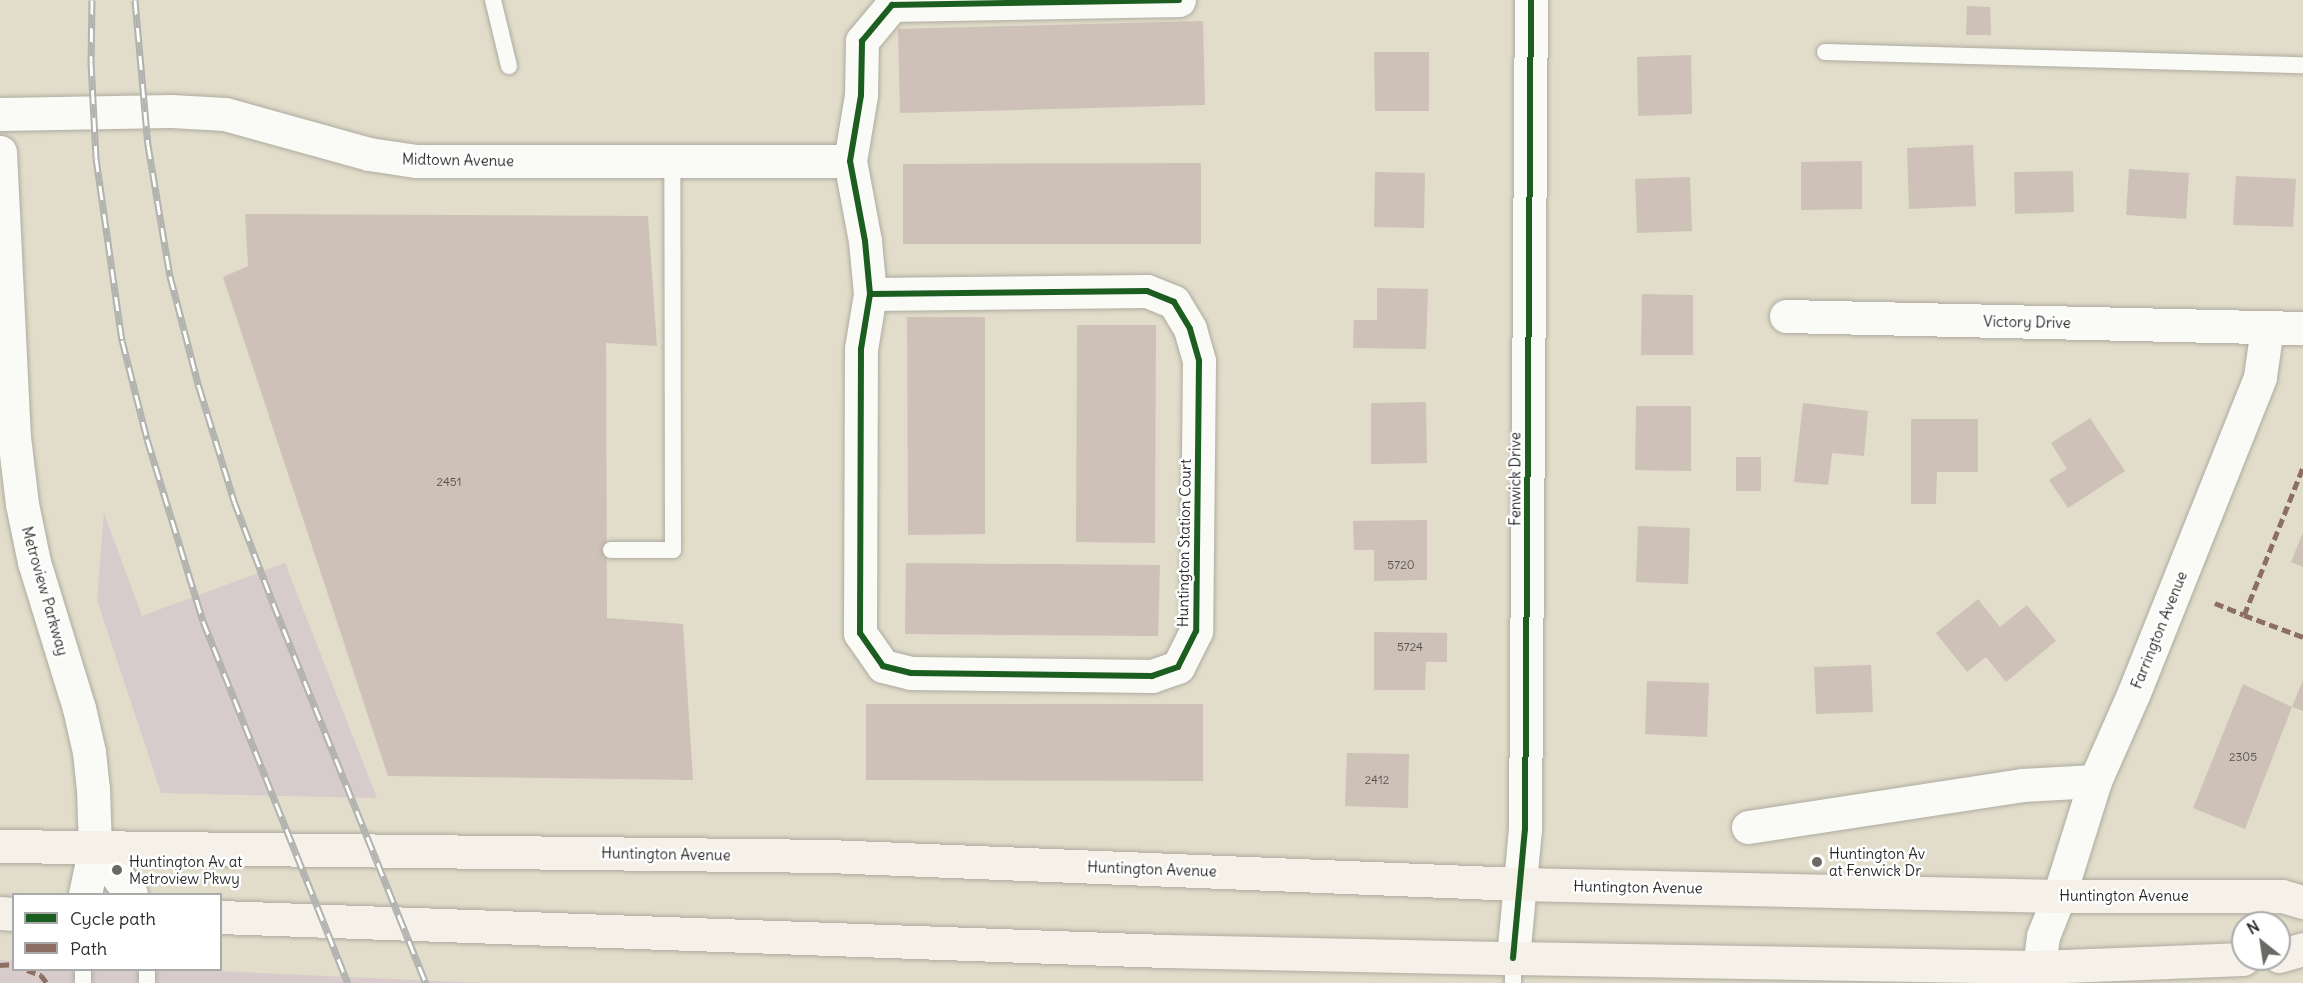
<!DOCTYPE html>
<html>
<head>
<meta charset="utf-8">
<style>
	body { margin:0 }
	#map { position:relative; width:2303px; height:983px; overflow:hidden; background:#e1ddca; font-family:Delius,sans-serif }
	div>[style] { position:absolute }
	.industrial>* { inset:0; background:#d8cbcb }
	.building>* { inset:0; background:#cec1b7 }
	.roads { filter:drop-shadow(0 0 2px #aeaba0) drop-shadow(0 0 2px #aeaba0) }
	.lane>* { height:16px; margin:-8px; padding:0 8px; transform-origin:8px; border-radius:8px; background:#fafaf7 }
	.street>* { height:33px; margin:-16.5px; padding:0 16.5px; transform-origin:16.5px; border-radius:16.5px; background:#fafaf7 }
	.secondary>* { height:33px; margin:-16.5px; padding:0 16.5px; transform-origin:16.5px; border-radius:16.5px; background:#f5f1e9 }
	.rail>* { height:7px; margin-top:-3.5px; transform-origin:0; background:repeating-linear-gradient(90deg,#fff 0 14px,#b2b2af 0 28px); box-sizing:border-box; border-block:2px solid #b2b2af }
	.quiet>* { height:4.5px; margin-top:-2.25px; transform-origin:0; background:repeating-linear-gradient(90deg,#8d6e63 0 9px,transparent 0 13.5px) }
	.cycleway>* { height:6px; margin:-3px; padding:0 3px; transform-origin:3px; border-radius:3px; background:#1b5e20 }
	.dots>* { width:16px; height:16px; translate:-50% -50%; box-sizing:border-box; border:3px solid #fff; border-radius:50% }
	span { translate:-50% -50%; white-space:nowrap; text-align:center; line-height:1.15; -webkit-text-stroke:5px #fff; paint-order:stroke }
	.number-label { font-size:12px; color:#54504e }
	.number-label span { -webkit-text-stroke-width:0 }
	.street-label { font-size:15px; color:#2b2b2b }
	.poi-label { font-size:15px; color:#2b2b2b }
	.left { translate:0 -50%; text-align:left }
	.legend { position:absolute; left:12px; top:893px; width:210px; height:78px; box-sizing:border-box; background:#fff; border:2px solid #aaa; margin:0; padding:8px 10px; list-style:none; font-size:18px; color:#2b2b2b }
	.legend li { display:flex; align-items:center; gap:12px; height:30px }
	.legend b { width:30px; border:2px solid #aaa }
	.north { position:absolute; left:2231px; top:911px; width:60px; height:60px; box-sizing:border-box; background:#fff; border:2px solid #aaa; border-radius:50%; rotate:330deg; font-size:16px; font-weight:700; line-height:24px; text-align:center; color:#2b2b2b }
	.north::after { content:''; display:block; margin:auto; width:21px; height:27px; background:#6b6963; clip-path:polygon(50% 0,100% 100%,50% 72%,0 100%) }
</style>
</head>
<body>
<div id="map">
	<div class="industrial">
		<i style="clip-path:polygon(104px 513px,142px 616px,285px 563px,377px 798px,161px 793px,97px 600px)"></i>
		<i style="clip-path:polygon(0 960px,13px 961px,14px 970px,195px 970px,481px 983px,0 983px)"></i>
	</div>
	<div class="building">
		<i style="clip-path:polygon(1967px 6px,1990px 7px,1991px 35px,1966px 35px)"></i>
		<i style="clip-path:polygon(1203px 21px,1205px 105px,900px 113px,898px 29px)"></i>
		<i style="clip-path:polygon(1374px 52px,1429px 52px,1429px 111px,1375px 111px)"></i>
		<i style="clip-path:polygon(1691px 55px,1692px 114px,1638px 116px,1637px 57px)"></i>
		<i style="clip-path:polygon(1973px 145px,1976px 206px,1909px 209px,1907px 148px)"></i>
		<i style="clip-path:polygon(1862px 161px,1862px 209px,1801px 210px,1801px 162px)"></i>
		<i style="clip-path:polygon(1201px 163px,1201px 244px,903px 244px,903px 164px)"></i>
		<i style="clip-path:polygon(2129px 169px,2189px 173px,2186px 219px,2126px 215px)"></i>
		<i style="clip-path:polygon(2073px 171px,2074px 212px,2015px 214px,2014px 172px)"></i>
		<i style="clip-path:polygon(1375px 172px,1425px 173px,1424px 228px,1374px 227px)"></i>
		<i style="clip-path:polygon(2236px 176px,2296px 179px,2293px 227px,2233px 225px)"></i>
		<i style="clip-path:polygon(1690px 177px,1692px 231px,1637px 233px,1635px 179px)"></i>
		<i style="clip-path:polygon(245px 214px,648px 216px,657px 346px,606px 343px,607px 618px,683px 624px,693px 780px,388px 776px,223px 277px,248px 266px)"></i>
		<i style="clip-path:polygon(1377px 288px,1428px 289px,1426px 349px,1353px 348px,1354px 320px,1377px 320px)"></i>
		<i style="clip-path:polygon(1642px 294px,1693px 295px,1693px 355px,1641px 355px)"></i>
		<i style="clip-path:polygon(907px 317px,985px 317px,985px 534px,908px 535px)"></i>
		<i style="clip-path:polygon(1077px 325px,1156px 325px,1155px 543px,1076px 542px)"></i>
		<i style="clip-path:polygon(1426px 402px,1427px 463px,1371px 464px,1371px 403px)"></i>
		<i style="clip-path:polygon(1803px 403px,1868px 411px,1864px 456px,1832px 453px,1828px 485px,1794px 482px)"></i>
		<i style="clip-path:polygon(1636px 406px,1691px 406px,1691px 471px,1635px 470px)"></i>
		<i style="clip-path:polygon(2090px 418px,2125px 471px,2068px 508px,2049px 480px,2067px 469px,2051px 443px)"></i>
		<i style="clip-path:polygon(1911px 419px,1978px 419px,1978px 472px,1937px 472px,1936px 504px,1911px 504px)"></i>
		<i style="clip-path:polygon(1736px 457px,1761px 457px,1761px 491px,1736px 491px)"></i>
		<i style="clip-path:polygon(1427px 520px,1427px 580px,1374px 581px,1374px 550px,1354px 550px,1353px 521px)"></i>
		<i style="clip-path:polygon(1638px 526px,1690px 528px,1688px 584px,1636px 582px)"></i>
		<i style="clip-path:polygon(2303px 532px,2303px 567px,2291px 562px)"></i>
		<i style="clip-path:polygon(906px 563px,1160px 565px,1158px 636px,905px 634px)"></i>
		<i style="clip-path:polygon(1978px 599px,2000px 627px,2027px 605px,2056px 641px,2006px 682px,1986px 657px,1967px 672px,1936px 633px)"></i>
		<i style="clip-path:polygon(1374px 632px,1447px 633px,1447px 662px,1426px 662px,1425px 690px,1374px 690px)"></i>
		<i style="clip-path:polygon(1871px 665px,1873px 712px,1816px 714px,1814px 667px)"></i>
		<i style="clip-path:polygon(2303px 680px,2303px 711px,2292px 707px)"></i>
		<i style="clip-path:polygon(1647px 681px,1709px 683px,1707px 737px,1645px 734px)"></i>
		<i style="clip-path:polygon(2243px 684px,2292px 707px,2245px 829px,2193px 808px)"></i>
		<i style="clip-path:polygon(866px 704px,1203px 704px,1203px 781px,866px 780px)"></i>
		<i style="clip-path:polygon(1347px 753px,1409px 754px,1408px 808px,1345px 806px)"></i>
	</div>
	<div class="roads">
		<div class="lane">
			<i style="left:493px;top:0;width:68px;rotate:76.4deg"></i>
			<i style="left:1825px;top:52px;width:478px;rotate:1.6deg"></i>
			<i style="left:611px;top:550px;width:62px"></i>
			<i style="left:673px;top:550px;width:389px;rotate:-90.1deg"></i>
			<i style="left:83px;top:970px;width:13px;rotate:90deg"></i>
			<i style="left:147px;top:970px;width:13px;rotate:90deg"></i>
			<i style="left:1513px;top:983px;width:25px;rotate:-90deg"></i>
		</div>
		<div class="street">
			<i style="left:0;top:114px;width:171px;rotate:-1deg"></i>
			<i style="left:171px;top:111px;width:54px;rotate:3.2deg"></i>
			<i style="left:225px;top:114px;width:149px;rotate:15.5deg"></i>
			<i style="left:369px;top:154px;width:48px;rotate:8.5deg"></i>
			<i style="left:416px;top:161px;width:434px"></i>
			<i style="left:0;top:152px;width:285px;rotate:87.2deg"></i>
			<i style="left:14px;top:437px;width:67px;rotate:83.2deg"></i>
			<i style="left:22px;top:504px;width:59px;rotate:78.3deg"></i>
			<i style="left:34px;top:562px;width:153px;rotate:72.9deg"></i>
			<i style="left:79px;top:708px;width:45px;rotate:77.2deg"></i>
			<i style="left:89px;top:752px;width:36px;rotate:84deg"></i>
			<i style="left:93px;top:788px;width:59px;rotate:88.1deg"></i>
			<i style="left:95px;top:847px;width:48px;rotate:102deg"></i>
			<i style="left:870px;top:294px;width:277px;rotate:-0.6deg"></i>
			<i style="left:1147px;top:291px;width:29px;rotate:22deg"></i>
			<i style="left:1174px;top:302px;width:31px;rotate:59deg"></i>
			<i style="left:1190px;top:329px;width:33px;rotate:74deg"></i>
			<i style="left:1199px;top:361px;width:270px;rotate:90.6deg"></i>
			<i style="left:1196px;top:631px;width:40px;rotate:116.6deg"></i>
			<i style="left:1178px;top:667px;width:28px;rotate:161deg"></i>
			<i style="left:1152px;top:676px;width:241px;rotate:-179.3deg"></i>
			<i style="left:911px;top:673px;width:29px;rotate:-166deg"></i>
			<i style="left:883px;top:666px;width:40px;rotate:-124.9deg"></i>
			<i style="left:860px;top:633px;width:284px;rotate:-89.8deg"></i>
			<i style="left:861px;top:349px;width:56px;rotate:-80.7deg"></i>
			<i style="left:870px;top:294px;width:53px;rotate:-95.4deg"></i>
			<i style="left:865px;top:241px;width:81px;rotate:-100.6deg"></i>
			<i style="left:850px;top:161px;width:67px;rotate:-80.5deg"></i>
			<i style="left:861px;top:95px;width:54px;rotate:-88.9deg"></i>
			<i style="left:862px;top:41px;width:47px;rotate:-50.2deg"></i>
			<i style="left:892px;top:5px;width:287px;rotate:-1deg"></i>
			<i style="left:1786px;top:316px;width:517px;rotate:1.33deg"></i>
			<i style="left:1748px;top:827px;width:277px;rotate:-8.7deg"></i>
			<i style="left:2022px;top:785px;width:73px;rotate:-3.1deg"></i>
			<i style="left:95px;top:847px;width:59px;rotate:52.5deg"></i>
			<i style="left:1513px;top:958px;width:130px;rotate:-84.7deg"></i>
			<i style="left:1525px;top:829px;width:829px;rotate:-89.59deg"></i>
			<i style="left:2037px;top:983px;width:47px;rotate:-82.7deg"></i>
			<i style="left:2043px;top:936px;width:43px;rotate:-68.2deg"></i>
			<i style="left:2059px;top:896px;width:121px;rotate:-72.6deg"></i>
			<i style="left:2095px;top:781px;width:94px;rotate:-66.2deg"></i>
			<i style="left:2133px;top:695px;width:342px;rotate:-68.2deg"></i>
			<i style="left:2260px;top:377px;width:50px;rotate:-82deg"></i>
		</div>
		<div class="secondary">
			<i style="left:0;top:846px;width:828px;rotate:0.69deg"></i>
			<i style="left:828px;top:856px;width:693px;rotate:2.32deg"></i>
			<i style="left:1520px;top:884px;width:539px;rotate:1.28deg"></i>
			<i style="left:2059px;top:896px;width:223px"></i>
			<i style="left:2282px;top:896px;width:22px;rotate:16deg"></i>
			<i style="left:0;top:913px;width:14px;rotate:4deg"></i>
			<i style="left:220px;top:917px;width:946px;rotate:2.06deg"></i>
			<i style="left:1165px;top:951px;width:348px;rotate:1.2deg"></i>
			<i style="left:1513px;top:958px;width:524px;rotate:0.98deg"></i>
			<i style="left:2037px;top:967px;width:206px;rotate:-2.2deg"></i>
			<i style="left:2279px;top:956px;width:25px;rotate:-16deg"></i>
		</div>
	</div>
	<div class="rail">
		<i style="left:92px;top:0;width:62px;rotate:90.9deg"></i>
		<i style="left:91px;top:62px;width:96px;rotate:87deg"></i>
		<i style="left:96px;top:158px;width:184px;rotate:81.9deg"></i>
		<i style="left:122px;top:340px;width:102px;rotate:75.8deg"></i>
		<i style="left:147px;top:439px;width:190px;rotate:72.9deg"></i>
		<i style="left:203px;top:621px;width:390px;rotate:68.2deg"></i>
		<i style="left:135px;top:0;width:146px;rotate:84.9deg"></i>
		<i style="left:148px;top:145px;width:133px;rotate:80.5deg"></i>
		<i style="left:170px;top:276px;width:115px;rotate:75.4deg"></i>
		<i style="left:199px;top:387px;width:119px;rotate:72.9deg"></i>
		<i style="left:234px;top:501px;width:109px;rotate:69.1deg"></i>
		<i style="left:273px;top:603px;width:410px;rotate:68.1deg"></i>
	</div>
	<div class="quiet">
		<i style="left:2215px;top:603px;width:31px;rotate:22deg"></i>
		<i style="left:2244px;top:615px;width:159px;rotate:-68.3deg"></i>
		<i style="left:2244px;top:615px;width:63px;rotate:20.4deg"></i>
		<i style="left:0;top:965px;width:14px;rotate:-4deg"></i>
		<i style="left:27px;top:970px;width:15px;rotate:20deg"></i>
		<i style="left:41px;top:975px;width:10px;rotate:53deg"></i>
	</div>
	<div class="cycleway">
		<i style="left:870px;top:294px;width:277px;rotate:-0.6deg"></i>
		<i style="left:1147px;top:291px;width:29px;rotate:22deg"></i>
		<i style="left:1174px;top:302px;width:31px;rotate:59deg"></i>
		<i style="left:1190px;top:329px;width:33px;rotate:74deg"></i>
		<i style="left:1199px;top:361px;width:270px;rotate:90.6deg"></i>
		<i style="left:1196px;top:631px;width:40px;rotate:116.6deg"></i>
		<i style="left:1178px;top:667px;width:28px;rotate:161deg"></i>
		<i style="left:1152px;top:676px;width:241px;rotate:-179.3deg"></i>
		<i style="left:911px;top:673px;width:29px;rotate:-166deg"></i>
		<i style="left:883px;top:666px;width:40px;rotate:-124.9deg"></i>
		<i style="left:860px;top:633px;width:284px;rotate:-89.8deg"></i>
		<i style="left:861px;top:349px;width:56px;rotate:-80.7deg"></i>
		<i style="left:870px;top:294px;width:53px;rotate:-95.4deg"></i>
		<i style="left:865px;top:241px;width:81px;rotate:-100.6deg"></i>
		<i style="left:850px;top:161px;width:67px;rotate:-80.5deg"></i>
		<i style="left:861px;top:95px;width:54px;rotate:-88.9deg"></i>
		<i style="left:862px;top:41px;width:47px;rotate:-50.2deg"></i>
		<i style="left:892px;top:5px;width:287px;rotate:-1deg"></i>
		<i style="left:1513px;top:958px;width:130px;rotate:-84.7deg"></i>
		<i style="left:1525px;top:829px;width:829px;rotate:-89.59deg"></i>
	</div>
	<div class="dots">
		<i style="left:1817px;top:862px;background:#6b6963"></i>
		<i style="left:117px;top:870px;background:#6b6963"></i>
	</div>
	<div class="number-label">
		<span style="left:449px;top:482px">2451</span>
		<span style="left:1401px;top:565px">5720</span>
		<span style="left:1410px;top:647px">5724</span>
		<span style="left:2243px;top:757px">2305</span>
		<span style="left:1377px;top:780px">2412</span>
	</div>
	<div class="street-label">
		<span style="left:458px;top:160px;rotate:1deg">Midtown Avenue</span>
		<span style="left:2027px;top:322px;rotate:1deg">Victory Drive</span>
		<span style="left:1515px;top:479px;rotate:-90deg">Fenwick Drive</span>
		<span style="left:1184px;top:543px;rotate:-89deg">Huntington Station Court</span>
		<span style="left:45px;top:591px;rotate:74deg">Metroview Parkway</span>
		<span style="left:2159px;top:630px;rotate:-68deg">Farrington Avenue</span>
		<span style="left:666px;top:854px;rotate:1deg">Huntington Avenue</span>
		<span style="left:1152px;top:869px;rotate:2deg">Huntington Avenue</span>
		<span style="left:1638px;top:887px;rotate:1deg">Huntington Avenue</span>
		<span style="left:2124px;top:896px">Huntington Avenue</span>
	</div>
	<div class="poi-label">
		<span class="left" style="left:1829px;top:862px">Huntington Av<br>at Fenwick Dr</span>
		<span class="left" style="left:129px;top:870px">Huntington Av at<br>Metroview Pkwy</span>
	</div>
	<ul class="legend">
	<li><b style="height:8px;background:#1b5e20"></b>Cycle path</li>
	<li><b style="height:8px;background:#8d6e63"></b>Path</li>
	</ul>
	<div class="north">N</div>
</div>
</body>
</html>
